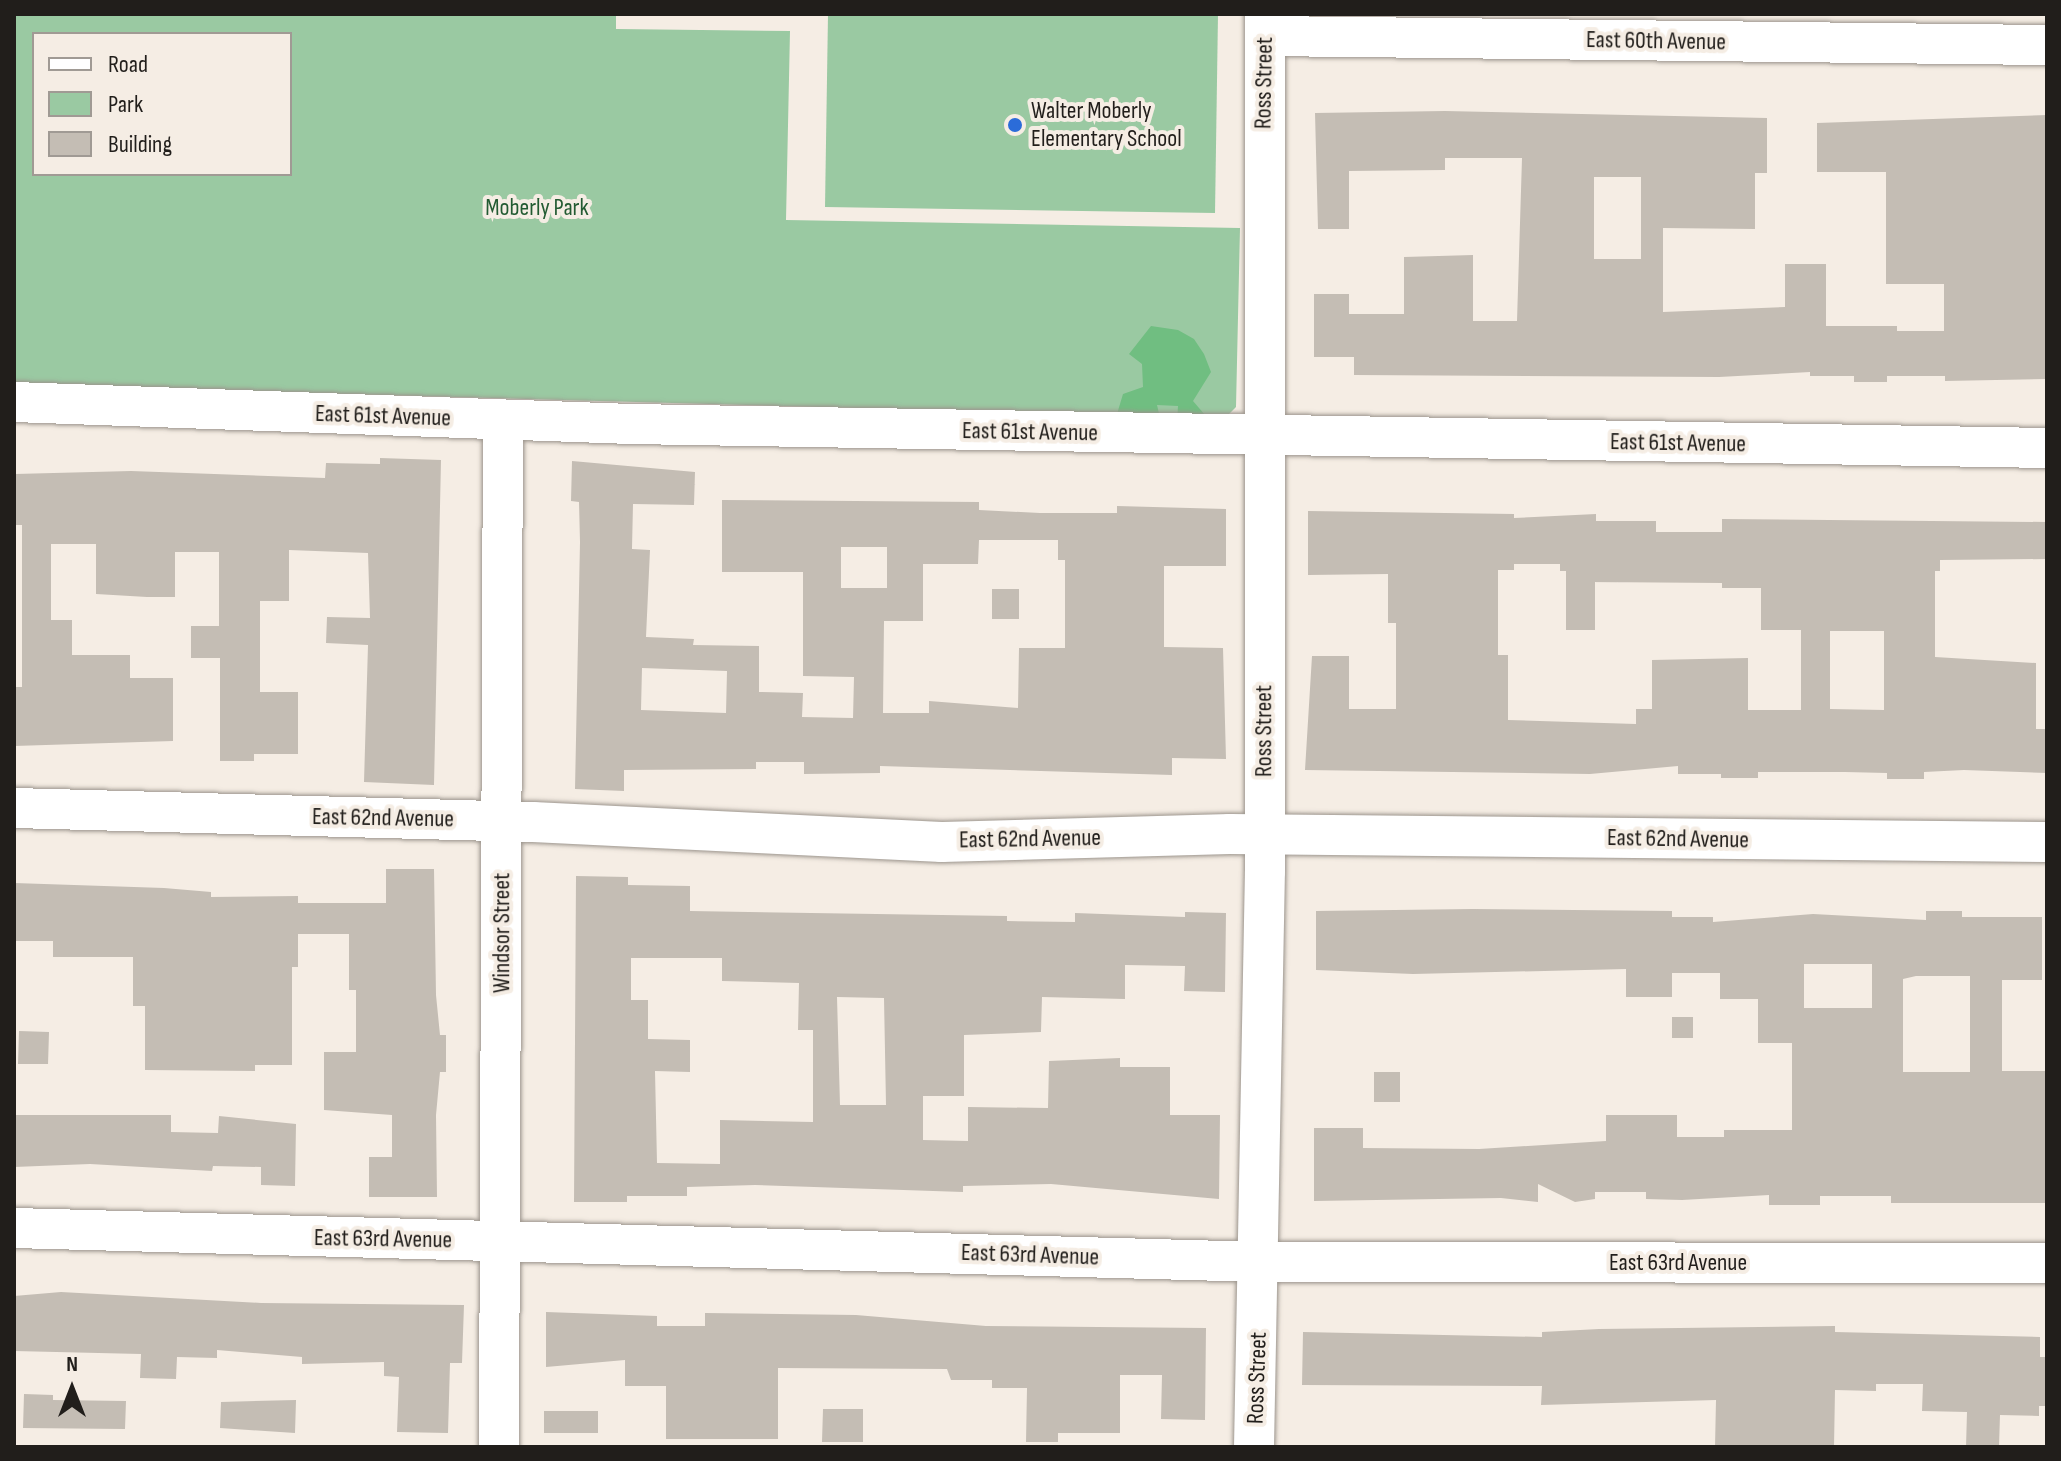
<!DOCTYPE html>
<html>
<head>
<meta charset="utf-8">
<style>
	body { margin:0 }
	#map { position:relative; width:2061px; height:1461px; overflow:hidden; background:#f5ede4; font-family:"Sofia Sans Condensed",sans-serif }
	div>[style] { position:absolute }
	.green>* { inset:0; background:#9ac9a2 }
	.forest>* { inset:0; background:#70be81 }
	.building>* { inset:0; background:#c4bdb4 }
	.roads { filter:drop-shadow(0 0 2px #9c958d) drop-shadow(0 0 2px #9c958d) }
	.minor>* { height:40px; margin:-20px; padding:0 20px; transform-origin:20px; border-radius:20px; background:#fff }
	.dots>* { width:22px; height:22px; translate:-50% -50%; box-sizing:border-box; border:4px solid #f5ede4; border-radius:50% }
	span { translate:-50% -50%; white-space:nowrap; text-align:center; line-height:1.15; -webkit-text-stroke:8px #f5ede4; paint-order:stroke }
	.street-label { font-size:24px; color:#211e1b }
	.poi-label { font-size:24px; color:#211e1b }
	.left { translate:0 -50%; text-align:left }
	.park-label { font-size:24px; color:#235b32 }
	.frame { position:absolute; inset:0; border:16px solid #211e1b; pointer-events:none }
	.legend { position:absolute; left:32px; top:32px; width:260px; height:144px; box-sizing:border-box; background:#f5ede4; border:2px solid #a09a94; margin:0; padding:10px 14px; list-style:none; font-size:24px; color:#211e1b }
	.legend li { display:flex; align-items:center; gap:16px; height:40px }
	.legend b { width:40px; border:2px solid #a09a94 }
	.north { position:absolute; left:32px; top:1349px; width:80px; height:80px; -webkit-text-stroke:6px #f5ede4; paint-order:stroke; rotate:0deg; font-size:22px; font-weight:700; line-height:32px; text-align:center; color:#211e1b }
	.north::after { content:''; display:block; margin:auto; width:28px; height:36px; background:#211e1b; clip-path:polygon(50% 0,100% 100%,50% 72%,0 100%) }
</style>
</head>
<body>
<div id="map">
	<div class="green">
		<i style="clip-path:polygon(evenodd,14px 14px,616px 14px,616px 29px,790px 31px,786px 220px,1240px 228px,1236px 407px,1225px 418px,14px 385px,14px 14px,34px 34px,290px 34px,290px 174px,34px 174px,34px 34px)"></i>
		<i style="clip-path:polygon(828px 14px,1218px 14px,1215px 213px,825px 207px)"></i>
	</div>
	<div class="forest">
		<i style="clip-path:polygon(1151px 326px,1178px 330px,1194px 339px,1204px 354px,1211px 372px,1193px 401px,1205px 415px,1177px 422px,1178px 406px,1157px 405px,1161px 422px,1117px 414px,1123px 394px,1143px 387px,1142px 364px,1129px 354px)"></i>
	</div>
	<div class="building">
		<i style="clip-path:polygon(evenodd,1445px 111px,1767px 118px,1767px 173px,1755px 173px,1755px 229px,1663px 228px,1663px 312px,1785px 307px,1785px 264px,1826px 264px,1826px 326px,1897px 326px,1897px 331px,1944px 331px,1944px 284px,1886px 284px,1886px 172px,1817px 172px,1817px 123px,2047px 115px,2047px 379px,1945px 381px,1945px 376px,1887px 376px,1887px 382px,1854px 382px,1854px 376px,1810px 376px,1810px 372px,1719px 377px,1354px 375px,1354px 357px,1314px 357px,1314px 294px,1349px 294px,1349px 314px,1404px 314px,1404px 257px,1473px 255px,1473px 321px,1517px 321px,1522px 158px,1445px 158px,1445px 170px,1349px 171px,1349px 229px,1318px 229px,1315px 113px,1445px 111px,1594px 177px,1641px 177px,1641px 259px,1594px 259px,1594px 177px)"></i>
		<i style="clip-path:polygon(380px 458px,441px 460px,434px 785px,364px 782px,368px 645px,326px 643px,327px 617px,370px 618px,368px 553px,289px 550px,289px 601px,260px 601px,260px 692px,298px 692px,298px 754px,254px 754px,254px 761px,220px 761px,220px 658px,191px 658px,191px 626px,219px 626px,219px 552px,175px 552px,175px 597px,147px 597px,96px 594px,96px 544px,51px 544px,51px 620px,72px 620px,72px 655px,130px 655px,130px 678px,173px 678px,173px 741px,14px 746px,14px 687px,22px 687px,22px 525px,15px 525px,15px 474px,131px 471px,325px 478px,326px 463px,380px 464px)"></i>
		<i style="clip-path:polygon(evenodd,572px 461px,695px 472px,694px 505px,633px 504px,632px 549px,650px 550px,646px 637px,694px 639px,693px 645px,759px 646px,759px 692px,803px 693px,802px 717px,853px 718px,854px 677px,803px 676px,803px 572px,722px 572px,722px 500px,979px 502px,979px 510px,1040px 513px,1117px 513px,1117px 506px,1226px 509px,1226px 566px,1164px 566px,1164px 647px,1223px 648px,1226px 759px,1172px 758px,1172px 775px,880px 766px,880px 773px,804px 774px,804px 762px,756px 762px,756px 769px,624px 770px,624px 791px,575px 789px,580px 542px,579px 502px,571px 501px,572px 461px,979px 540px,1058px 540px,1058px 560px,1065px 560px,1065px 648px,1019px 648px,1018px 708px,929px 701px,929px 713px,883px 713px,884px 621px,923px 621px,923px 564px,978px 564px,979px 540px,572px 461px,841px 547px,887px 547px,887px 588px,841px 588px,841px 547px,572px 461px,642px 668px,727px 671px,726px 713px,641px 710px,642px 668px)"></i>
		<i style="clip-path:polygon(evenodd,1308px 511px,1514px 514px,1514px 518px,1596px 514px,1596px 521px,1656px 521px,1656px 532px,1722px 532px,1722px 519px,2047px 522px,2047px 559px,1940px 560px,1940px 571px,1935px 571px,1935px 657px,2036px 663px,2036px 729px,2047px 729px,2047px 773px,1964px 770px,1924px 772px,1924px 779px,1887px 779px,1887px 773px,1845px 772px,1758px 772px,1758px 778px,1721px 778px,1721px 774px,1678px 774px,1678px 766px,1590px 774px,1305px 770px,1312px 656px,1349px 656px,1349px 709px,1396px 709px,1396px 623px,1388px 623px,1388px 574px,1308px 575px,1308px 511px,1514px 564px,1560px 564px,1560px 571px,1566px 571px,1566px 630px,1595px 630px,1595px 582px,1722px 583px,1722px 588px,1761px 588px,1761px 630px,1801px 630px,1801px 710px,1748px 710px,1748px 658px,1652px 660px,1652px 709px,1636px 709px,1636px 724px,1508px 720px,1508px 655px,1498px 655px,1498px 570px,1514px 570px,1514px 564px,1308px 511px,1830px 631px,1884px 631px,1884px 710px,1830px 709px,1830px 631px)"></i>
		<i style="clip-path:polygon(992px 589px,1019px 589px,1019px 619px,992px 619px)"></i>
		<i style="clip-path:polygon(386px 869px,434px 869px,436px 995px,440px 1035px,446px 1035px,446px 1072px,440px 1072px,436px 1115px,437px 1197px,369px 1197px,369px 1157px,392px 1157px,392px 1115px,324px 1110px,324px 1052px,356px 1052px,356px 990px,349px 990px,349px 934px,298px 934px,298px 967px,292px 967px,292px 1065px,255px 1065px,255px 1071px,145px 1070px,145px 1006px,133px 1006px,133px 957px,53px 957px,53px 941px,14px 941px,14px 883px,164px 888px,211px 892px,211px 897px,298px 896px,298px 903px,386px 903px)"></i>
		<i style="clip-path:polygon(evenodd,576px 876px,628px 877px,628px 885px,690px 886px,690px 911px,1007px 916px,1007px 921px,1075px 922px,1075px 913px,1185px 917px,1185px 912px,1226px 913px,1225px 992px,1184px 991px,1185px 966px,1125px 965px,1125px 999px,1042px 997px,1041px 1032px,964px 1035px,964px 1096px,923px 1096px,923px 1140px,968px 1141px,968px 1107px,1048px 1108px,1049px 1061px,1120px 1058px,1120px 1067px,1170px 1067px,1170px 1115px,1220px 1115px,1219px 1199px,1051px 1184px,963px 1186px,963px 1192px,755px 1185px,687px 1187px,687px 1196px,627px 1196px,627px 1202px,574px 1202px,576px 876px,631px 958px,722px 958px,722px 981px,799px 983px,798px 1030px,813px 1030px,813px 1122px,720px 1120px,720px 1164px,657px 1163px,655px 1071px,690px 1072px,690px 1040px,648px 1039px,648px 1000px,631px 1000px,631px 958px,576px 876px,837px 997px,884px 998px,886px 1105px,840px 1105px,837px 997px)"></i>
		<i style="clip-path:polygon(evenodd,1473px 909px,1672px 911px,1672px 917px,1713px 917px,1713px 922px,1813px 914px,1926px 920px,1926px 911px,1962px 911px,1962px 917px,2042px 917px,2042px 980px,2002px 980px,2002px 1071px,2047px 1071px,2045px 1203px,1891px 1203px,1891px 1196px,1820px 1196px,1820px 1205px,1769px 1205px,1769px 1195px,1682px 1200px,1646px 1199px,1646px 1192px,1595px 1192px,1595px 1199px,1575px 1202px,1538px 1184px,1538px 1202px,1501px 1198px,1314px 1201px,1314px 1128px,1363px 1128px,1363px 1148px,1479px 1149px,1606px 1141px,1606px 1115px,1677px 1115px,1677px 1137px,1724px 1137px,1724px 1130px,1792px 1130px,1792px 1043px,1758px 1043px,1758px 999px,1720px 999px,1720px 973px,1672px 973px,1672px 997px,1626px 997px,1626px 969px,1413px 974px,1316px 970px,1316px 911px,1473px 909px,1804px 964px,1872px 964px,1872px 1008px,1804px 1008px,1804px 964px,1473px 909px,1916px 976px,1970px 976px,1970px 1072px,1903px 1072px,1903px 979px,1916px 976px)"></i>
		<i style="clip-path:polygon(1672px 1017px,1693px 1017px,1693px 1038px,1672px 1038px)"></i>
		<i style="clip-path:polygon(19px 1031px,49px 1032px,48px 1064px,18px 1064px)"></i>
		<i style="clip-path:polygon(1374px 1072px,1400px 1072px,1400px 1102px,1374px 1102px)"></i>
		<i style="clip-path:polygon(14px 1115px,171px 1115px,171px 1132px,218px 1133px,219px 1116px,296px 1124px,295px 1186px,261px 1185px,261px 1167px,213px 1166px,212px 1171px,90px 1164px,14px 1167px)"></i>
		<i style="clip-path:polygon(61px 1292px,261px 1303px,464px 1305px,462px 1363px,450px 1363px,448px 1433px,397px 1432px,399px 1377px,384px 1376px,384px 1362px,302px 1364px,302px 1357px,217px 1350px,217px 1358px,177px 1357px,176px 1379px,140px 1378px,141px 1354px,14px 1351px,14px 1296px)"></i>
		<i style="clip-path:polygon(546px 1312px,657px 1316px,657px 1326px,705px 1326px,705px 1313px,856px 1315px,986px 1326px,1206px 1328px,1205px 1420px,1161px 1419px,1162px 1375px,1120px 1375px,1120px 1433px,1058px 1433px,1058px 1442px,1026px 1442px,1027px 1388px,992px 1388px,992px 1380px,951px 1380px,947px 1369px,778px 1368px,778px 1439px,666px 1439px,666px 1386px,625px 1386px,625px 1360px,546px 1367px)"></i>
		<i style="clip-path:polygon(1835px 1326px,1835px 1332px,2040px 1337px,2040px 1357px,2047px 1357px,2047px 1406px,2039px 1406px,2039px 1416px,2000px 1415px,1999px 1447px,1966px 1447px,1967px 1412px,1922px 1411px,1923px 1384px,1876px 1384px,1876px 1391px,1835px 1390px,1834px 1447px,1715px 1447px,1716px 1400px,1541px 1405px,1542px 1386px,1302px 1385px,1303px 1332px,1542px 1337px,1542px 1332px,1599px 1329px)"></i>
		<i style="clip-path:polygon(24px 1394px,53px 1395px,53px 1400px,126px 1401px,125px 1429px,23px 1428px)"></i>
		<i style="clip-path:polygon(296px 1400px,295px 1433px,220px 1428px,221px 1402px)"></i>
		<i style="clip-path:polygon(823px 1409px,863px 1409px,863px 1442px,822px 1442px)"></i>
		<i style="clip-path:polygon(544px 1411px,598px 1411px,598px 1433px,544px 1433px)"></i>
	</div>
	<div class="roads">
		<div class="minor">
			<i style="left:1265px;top:36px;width:782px;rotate:0.66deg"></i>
			<i style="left:14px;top:402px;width:617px;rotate:2.04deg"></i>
			<i style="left:631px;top:424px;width:1416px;rotate:0.97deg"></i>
			<i style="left:14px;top:808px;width:519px;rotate:1.55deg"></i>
			<i style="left:533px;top:822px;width:409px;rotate:2.8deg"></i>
			<i style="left:942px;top:842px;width:288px;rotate:-1.6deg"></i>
			<i style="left:1230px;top:834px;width:817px;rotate:0.56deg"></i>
			<i style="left:14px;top:1228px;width:1247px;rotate:1.56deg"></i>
			<i style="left:1261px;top:1262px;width:786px;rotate:0.07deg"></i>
			<i style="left:499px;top:1447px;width:1027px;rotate:-89.78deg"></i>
			<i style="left:1254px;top:1447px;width:576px;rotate:-88.91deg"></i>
			<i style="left:1265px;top:871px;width:857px;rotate:-90deg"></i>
		</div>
	</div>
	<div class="dots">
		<i style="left:1015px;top:125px;background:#2b6cd9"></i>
	</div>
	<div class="street-label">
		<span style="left:1656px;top:41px;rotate:1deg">East 60th Avenue</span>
		<span style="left:1264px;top:83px;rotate:-89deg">Ross Street</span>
		<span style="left:383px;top:416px;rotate:2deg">East 61st Avenue</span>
		<span style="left:1030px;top:432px;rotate:1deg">East 61st Avenue</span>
		<span style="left:1678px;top:443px;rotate:1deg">East 61st Avenue</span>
		<span style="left:1264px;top:731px;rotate:-90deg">Ross Street</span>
		<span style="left:383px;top:818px;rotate:1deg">East 62nd Avenue</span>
		<span style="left:1030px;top:839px;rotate:-1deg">East 62nd Avenue</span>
		<span style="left:1678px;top:839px;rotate:1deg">East 62nd Avenue</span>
		<span style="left:502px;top:933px;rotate:-90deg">Windsor Street</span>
		<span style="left:383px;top:1239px;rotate:1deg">East 63rd Avenue</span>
		<span style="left:1030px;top:1255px;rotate:2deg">East 63rd Avenue</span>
		<span style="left:1678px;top:1263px">East 63rd Avenue</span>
		<span style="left:1257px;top:1378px;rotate:-88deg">Ross Street</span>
	</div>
	<div class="poi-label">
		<span class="left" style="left:1031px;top:125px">Walter Moberly<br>Elementary School</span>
	</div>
	<div class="park-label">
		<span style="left:537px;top:208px">Moberly Park</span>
	</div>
	<div class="frame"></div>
	<ul class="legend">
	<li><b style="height:10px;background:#fff"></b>Road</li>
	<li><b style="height:22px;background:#9ac9a2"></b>Park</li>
	<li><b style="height:22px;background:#c4bdb4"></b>Building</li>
	</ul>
	<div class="north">N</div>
</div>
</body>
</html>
